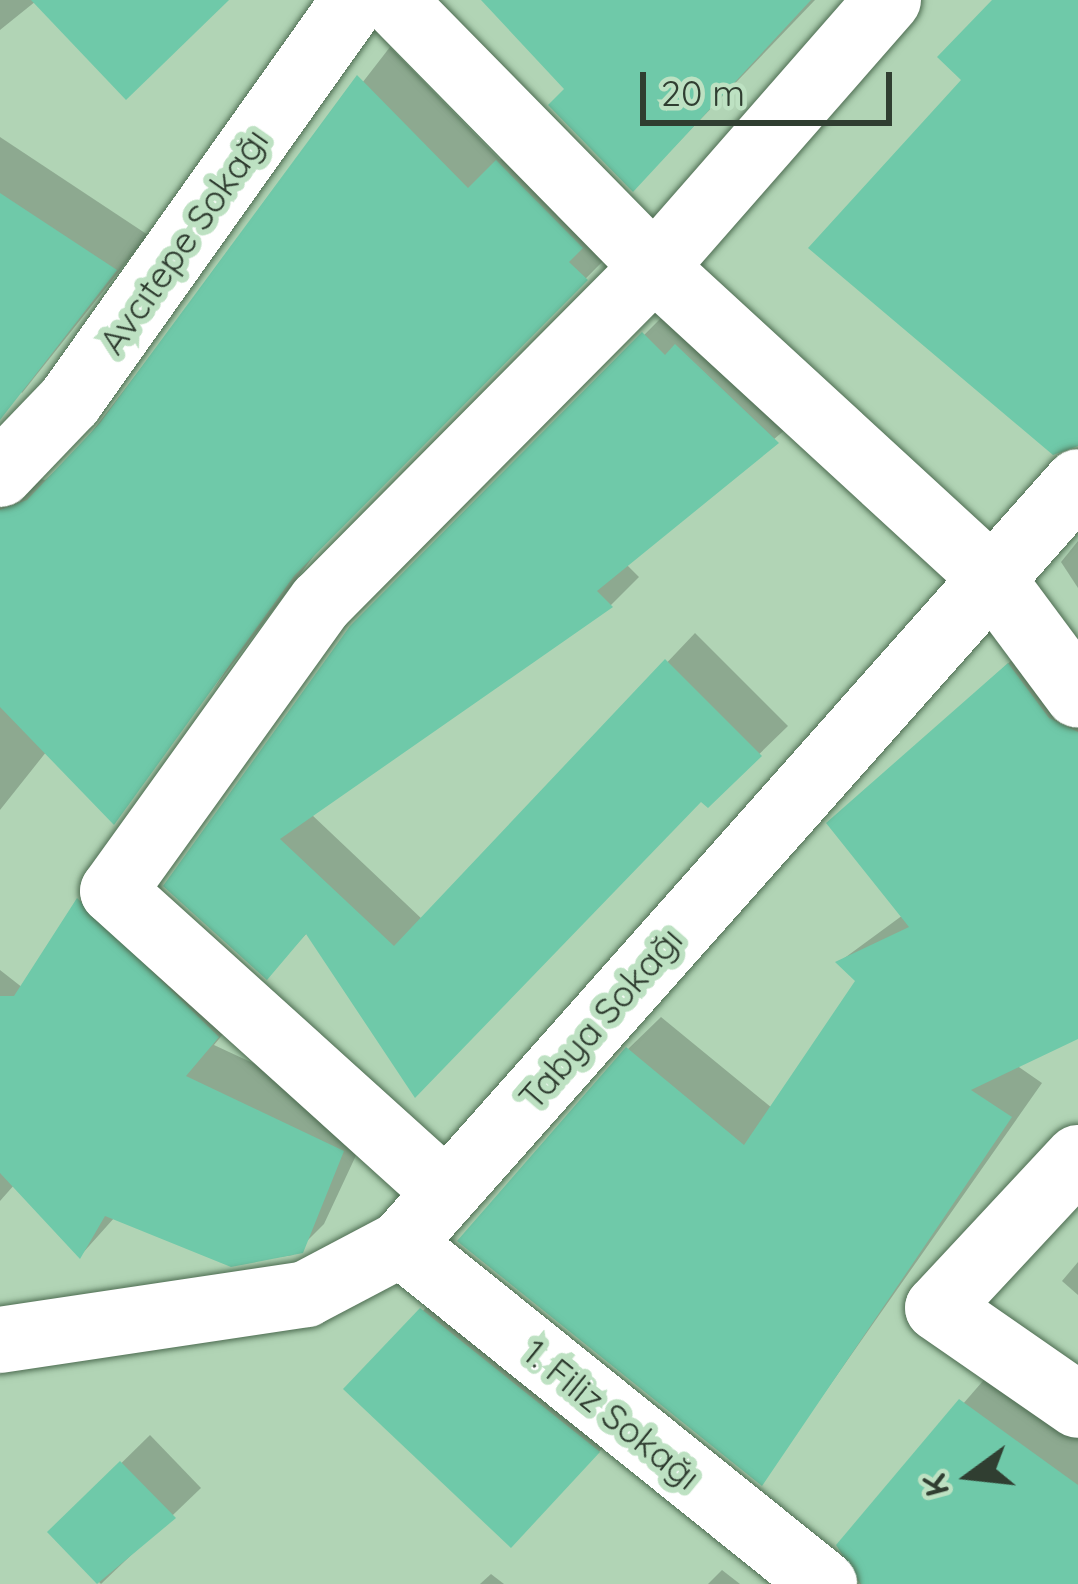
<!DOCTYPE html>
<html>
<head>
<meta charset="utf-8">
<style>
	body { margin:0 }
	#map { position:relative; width:1078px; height:1584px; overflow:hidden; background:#b1d4b5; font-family:Quicksand,sans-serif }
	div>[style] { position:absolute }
	.shadow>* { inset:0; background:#0003 }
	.building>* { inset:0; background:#6fc9a9 }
	.roads { filter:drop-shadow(0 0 3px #4d6c51) drop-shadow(0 0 3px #4d6c51) }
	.minor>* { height:66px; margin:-33px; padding:0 33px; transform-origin:33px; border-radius:33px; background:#fff }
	span { translate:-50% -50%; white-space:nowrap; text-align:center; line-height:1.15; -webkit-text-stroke:12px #bde1c2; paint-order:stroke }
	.street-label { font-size:36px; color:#303e31 }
	.north { position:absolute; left:910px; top:1416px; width:120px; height:120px; -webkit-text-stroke:9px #bde1c2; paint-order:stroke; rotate:255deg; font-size:33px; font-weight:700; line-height:48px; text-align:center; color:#303e31 }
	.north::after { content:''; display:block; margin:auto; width:42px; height:54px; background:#303e31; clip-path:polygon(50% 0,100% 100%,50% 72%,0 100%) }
	.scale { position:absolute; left:640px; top:72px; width:252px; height:54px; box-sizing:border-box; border:6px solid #303e31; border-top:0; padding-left:15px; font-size:36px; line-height:42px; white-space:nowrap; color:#303e31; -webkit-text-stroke:9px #bde1c2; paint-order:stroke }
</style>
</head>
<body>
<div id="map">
	<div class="shadow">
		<i style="clip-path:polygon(0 0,223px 0,36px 1px,0 30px)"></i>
		<i style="clip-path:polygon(485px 0,815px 0,673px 148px)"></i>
		<i style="clip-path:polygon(390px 47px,500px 160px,528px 131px,616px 248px,325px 541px,213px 690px,275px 593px,210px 546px,0 810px,0 456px,5px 472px,45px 480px,73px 456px)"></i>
		<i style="clip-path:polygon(0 137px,148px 235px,22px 393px,0 367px)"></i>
		<i style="clip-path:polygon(672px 307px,805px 413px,626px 564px,639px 577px,611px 605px,311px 814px,423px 920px,695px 633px,788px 726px,708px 804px,701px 798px,443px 1066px,308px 932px,267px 976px,167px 885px,352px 628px)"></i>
		<i style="clip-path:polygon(1078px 541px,1078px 588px,1061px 562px)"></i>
		<i style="clip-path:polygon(1042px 633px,1078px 707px,1078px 1035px,1016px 1065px,1042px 1083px,762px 1482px,628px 1049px,661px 1017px,772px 1108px,858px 980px,839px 962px,903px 915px,830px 823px)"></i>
		<i style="clip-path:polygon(110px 869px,247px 1005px,214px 1045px,373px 1119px,324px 1224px,293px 1255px,232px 1264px,115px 1217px,81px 1255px,15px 1184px,0 1201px,0 970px,23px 988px)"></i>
		<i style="clip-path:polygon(1078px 1262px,1078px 1295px,1062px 1281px)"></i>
		<i style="clip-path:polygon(451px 1282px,626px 1423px,539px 1516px,347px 1389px)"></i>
		<i style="clip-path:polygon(996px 1366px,1078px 1425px,1078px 1584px,860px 1584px,840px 1545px)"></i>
		<i style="clip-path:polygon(150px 1435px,201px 1488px,101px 1584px,51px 1532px)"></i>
		<i style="clip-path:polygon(722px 1570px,740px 1584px,708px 1584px)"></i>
		<i style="clip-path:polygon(491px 1574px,504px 1584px,480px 1584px)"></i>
	</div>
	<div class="building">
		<i style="clip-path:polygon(31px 0,229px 0,126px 100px)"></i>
		<i style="clip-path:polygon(481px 0,811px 0,633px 192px,548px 105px,564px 89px)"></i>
		<i style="clip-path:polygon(992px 0,1078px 0,1078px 446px,1053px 455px,808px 248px,961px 80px,937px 57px)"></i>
		<i style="clip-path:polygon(357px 75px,468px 188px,496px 160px,583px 248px,569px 262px,588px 280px,294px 576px,114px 825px,0 707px,0 510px,27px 500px,100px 423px)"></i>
		<i style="clip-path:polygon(0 193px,117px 270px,0 420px)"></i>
		<i style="clip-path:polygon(642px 332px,665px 355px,675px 344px,779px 443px,597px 591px,613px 607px,280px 839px,394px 946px,665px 659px,762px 756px,708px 808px,701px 802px,415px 1098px,306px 934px,267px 980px,163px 886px,350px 626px)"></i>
		<i style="clip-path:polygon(1008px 663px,1049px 718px,1078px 732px,1078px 1039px,971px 1090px,1012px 1117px,762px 1486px,457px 1241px,626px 1047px,744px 1145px,855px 981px,835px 962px,909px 927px,826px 823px)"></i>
		<i style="clip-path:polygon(77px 898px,219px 1037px,186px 1076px,344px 1151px,303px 1253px,231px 1267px,105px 1216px,80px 1259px,0 1173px,0 996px,14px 996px)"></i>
		<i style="clip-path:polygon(420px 1308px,600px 1452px,511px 1548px,343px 1389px)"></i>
		<i style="clip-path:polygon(959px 1399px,1078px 1485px,1078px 1584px,861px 1584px,836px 1545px)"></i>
		<i style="clip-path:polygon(120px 1461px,176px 1518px,97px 1584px,47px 1532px)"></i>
	</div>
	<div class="roads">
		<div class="minor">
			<i style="left:392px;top:0;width:374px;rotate:45.5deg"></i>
			<i style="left:654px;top:267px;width:472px;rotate:134.8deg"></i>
			<i style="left:321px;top:602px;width:356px;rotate:125.7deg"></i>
			<i style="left:113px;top:891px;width:449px;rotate:42.1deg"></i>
			<i style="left:888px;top:0;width:355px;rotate:131.2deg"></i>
			<i style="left:654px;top:267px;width:455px;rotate:42.6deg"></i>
			<i style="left:989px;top:575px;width:149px;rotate:53.4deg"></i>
			<i style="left:0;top:474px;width:101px;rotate:-46.2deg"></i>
			<i style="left:70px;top:401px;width:492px;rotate:-54.6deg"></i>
			<i style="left:1078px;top:1158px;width:205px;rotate:133deg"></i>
			<i style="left:938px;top:1308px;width:170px;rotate:34.7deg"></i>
			<i style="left:401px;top:1244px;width:543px;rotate:38.79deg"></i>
			<i style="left:0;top:1340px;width:309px;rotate:-8.5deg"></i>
			<i style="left:306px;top:1294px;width:107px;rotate:-27.8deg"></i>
			<i style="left:401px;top:1244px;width:1019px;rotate:-48.38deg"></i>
		</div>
	</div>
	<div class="street-label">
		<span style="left:183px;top:241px;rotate:-55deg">Avcıtepe Sokağı</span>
		<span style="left:600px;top:1018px;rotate:-49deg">Tabya Sokağı</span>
		<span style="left:612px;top:1414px;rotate:39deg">1. Filiz Sokağı</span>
	</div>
	<div class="north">K</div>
	<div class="scale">20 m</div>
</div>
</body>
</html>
